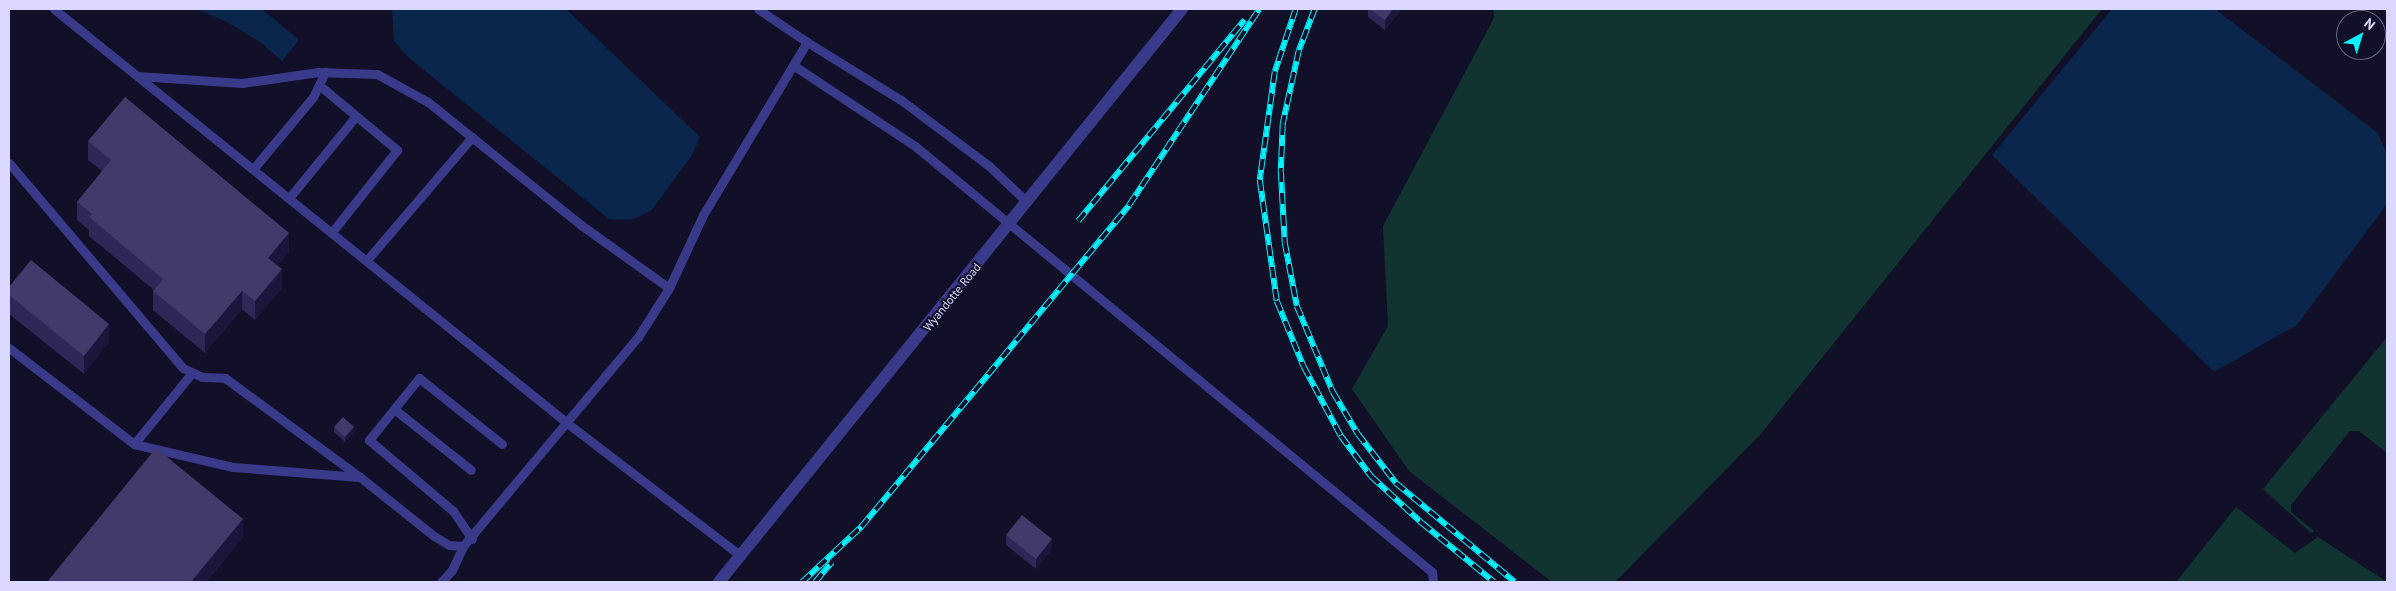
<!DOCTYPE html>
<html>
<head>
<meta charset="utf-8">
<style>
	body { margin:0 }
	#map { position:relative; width:2396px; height:591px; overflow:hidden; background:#120f29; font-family:"PT Sans",sans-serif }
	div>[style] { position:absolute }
	.green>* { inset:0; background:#123431 }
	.water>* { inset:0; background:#0a264d }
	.lane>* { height:9px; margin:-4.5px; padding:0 4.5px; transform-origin:4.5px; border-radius:4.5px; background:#393a8a }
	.street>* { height:12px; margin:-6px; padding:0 6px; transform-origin:6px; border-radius:6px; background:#393a8a }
	.rail>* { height:5.5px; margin-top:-2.75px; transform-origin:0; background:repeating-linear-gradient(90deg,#120f29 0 11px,#04f3ff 0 22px); box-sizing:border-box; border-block:1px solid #04f3ff }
	.wall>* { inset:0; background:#2f2758 }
	.shaded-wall>* { inset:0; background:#1c163d }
	.building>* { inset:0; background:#413a6a }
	span { translate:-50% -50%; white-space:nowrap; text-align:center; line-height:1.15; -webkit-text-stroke:4px #120f29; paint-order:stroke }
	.street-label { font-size:12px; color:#dad8ff }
	.frame { position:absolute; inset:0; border:10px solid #dad8ff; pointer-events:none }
	.north { position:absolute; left:2336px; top:10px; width:50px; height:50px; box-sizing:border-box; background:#120f29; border:1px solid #625f7f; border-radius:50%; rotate:39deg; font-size:14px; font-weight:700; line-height:20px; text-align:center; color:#dad8ff }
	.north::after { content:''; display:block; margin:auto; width:18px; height:22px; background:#04f3ff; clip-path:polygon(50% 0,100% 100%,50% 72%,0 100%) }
</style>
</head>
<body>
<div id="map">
	<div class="green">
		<i style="clip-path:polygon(1493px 9px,2102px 9px,1760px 435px,1615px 582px,1552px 582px,1409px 471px,1352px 389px,1388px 326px,1383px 226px,1494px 18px)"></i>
		<i style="clip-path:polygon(2387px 337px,2387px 453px,2359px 431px,2350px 431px,2291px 505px,2291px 512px,2314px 531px,2311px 533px,2263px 489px)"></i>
		<i style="clip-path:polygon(2236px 507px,2295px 553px,2318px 537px,2387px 582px,2176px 582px)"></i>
	</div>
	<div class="water">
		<i style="clip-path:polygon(197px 9px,262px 9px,299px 40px,282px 61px,260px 42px,227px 22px)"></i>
		<i style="clip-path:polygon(392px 9px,566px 9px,700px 137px,692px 155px,651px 211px,631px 220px,609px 219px,409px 58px,394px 41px)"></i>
		<i style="clip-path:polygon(2112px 9px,2215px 9px,2378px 133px,2387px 155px,2387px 204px,2297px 325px,2214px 372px,1992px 155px)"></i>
	</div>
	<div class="lane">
		<i style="left:54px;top:9px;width:659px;rotate:38.9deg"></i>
		<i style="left:567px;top:423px;width:219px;rotate:37.4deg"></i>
		<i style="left:807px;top:42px;width:110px;rotate:31.7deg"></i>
		<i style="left:901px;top:100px;width:109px;rotate:36.8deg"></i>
		<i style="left:988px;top:165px;width:54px;rotate:43.5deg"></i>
		<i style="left:793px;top:65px;width:146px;rotate:33.6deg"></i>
		<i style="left:915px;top:146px;width:670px;rotate:39.49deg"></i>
		<i style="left:1432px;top:572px;width:10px;rotate:84deg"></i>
		<i style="left:138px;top:76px;width:104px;rotate:3.9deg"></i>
		<i style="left:242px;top:83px;width:77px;rotate:-8.2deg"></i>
		<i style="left:318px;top:72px;width:59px;rotate:1.9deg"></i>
		<i style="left:377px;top:74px;width:58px;rotate:28.8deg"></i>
		<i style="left:428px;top:102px;width:196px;rotate:38.8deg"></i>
		<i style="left:581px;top:225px;width:108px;rotate:35.6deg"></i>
		<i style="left:319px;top:85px;width:102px;rotate:39.8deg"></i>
		<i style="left:397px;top:150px;width:105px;rotate:128.4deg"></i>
		<i style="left:9px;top:163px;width:269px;rotate:49.7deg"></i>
		<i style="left:183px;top:368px;width:21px;rotate:25deg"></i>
		<i style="left:202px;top:377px;width:23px;rotate:2deg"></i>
		<i style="left:225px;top:378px;width:167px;rotate:36.3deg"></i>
		<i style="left:253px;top:169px;width:94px;rotate:-50.2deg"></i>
		<i style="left:313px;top:97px;width:28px;rotate:-64deg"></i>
		<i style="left:289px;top:198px;width:106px;rotate:-50.7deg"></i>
		<i style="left:367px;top:260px;width:162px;rotate:-49.5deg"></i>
		<i style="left:9px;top:348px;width:158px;rotate:37.5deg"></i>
		<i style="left:134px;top:444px;width:92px;rotate:-50.8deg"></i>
		<i style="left:394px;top:409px;width:98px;rotate:38.4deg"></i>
		<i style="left:134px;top:444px;width:102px;rotate:13.1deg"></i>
		<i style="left:233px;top:467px;width:127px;rotate:4.5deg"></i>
		<i style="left:360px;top:477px;width:95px;rotate:38.6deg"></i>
		<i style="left:434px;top:536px;width:17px;rotate:31deg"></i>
		<i style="left:449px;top:545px;width:14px;rotate:4deg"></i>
		<i style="left:463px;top:546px;width:273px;rotate:-50.1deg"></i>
		<i style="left:638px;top:337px;width:58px;rotate:-57.7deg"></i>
		<i style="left:669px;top:288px;width:81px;rotate:-65deg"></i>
		<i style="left:703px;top:215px;width:202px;rotate:-59deg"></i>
		<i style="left:807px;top:42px;width:59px;rotate:-146deg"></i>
		<i style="left:472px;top:539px;width:34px;rotate:-124deg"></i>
		<i style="left:453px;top:511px;width:110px;rotate:-139.8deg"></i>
		<i style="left:369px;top:440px;width:80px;rotate:-51.1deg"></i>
		<i style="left:419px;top:378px;width:106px;rotate:38.5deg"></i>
		<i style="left:441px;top:582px;width:16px;rotate:-47deg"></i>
		<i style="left:452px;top:570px;width:26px;rotate:-65deg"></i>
	</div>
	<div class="street">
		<i style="left:719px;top:582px;width:737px;rotate:-51.06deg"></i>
	</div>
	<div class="rail">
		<i style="left:1296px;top:9px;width:66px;rotate:108.4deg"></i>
		<i style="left:1275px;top:72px;width:109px;rotate:97.9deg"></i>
		<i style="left:1260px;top:180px;width:122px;rotate:82deg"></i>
		<i style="left:1277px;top:301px;width:71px;rotate:67.8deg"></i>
		<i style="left:1304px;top:367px;width:78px;rotate:61.8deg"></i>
		<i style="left:1341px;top:436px;width:50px;rotate:53.1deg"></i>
		<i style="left:1371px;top:476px;width:69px;rotate:42.7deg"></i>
		<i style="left:1422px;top:523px;width:93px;rotate:39.3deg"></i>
		<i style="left:1315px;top:9px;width:45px;rotate:110.9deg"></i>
		<i style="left:1299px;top:51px;width:75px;rotate:102.4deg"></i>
		<i style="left:1283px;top:124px;width:47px;rotate:92.4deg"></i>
		<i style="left:1281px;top:171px;width:72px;rotate:86.8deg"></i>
		<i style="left:1285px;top:243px;width:64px;rotate:79.2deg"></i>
		<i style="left:1297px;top:306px;width:93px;rotate:67.3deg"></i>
		<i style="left:1333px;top:392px;width:49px;rotate:59.2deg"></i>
		<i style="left:1358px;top:434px;width:62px;rotate:52.2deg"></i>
		<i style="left:1396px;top:483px;width:155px;rotate:39.8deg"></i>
		<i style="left:1078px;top:221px;width:261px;rotate:-50.4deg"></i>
		<i style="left:802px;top:582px;width:81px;rotate:-43deg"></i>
		<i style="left:861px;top:527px;width:419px;rotate:-50.2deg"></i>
		<i style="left:1129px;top:205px;width:235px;rotate:-56.4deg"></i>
		<i style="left:815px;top:582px;width:26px;rotate:-50deg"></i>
	</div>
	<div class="wall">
		<i style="clip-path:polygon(1368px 9px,1400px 9px,1400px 11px,1385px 30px,1368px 17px)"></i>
		<i style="clip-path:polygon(88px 141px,289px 252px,277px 265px,282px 288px,255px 320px,242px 309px,205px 353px,153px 310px,153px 291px,154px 290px,89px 236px,89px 230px,77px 220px,77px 202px,102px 171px,88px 160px)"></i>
		<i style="clip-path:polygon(9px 287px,109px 342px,84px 374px,9px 314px)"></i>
		<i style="clip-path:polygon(334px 427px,354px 432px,345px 442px,334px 432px)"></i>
		<i style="clip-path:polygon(1006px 535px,1052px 549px,1036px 569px,1006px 545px)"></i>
	</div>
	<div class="shaded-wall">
		<i style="clip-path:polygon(1393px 9px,1400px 9px,1400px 11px,1385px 30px,1385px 20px)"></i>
		<i style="clip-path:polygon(289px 233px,289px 252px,268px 276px,268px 258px)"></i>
		<i style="clip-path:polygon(282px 269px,282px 288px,255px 320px,255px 301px)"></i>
		<i style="clip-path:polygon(242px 291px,242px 309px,205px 353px,205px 334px)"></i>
		<i style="clip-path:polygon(109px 324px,109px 342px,84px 374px,84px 356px)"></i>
		<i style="clip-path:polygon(354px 427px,354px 432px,345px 442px,345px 437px)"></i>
		<i style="clip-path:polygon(243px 519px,243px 538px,207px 582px,191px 582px)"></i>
		<i style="clip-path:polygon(1052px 539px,1052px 549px,1036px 569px,1036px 559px)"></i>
	</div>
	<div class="building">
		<i style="clip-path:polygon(1370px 9px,1393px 9px,1385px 20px)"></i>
		<i style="clip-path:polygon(125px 97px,289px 233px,268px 258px,282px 269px,255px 301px,242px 291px,205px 334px,153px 291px,163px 279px,89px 217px,92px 214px,77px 202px,111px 160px,88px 141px)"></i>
		<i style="clip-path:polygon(31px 260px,109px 324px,84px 356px,9px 295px,9px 287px)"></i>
		<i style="clip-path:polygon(343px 417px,354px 427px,345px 437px,334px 427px)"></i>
		<i style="clip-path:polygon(156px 448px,243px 519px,191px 582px,47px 582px)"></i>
		<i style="clip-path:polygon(1022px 515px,1052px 539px,1036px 559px,1006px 535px)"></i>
	</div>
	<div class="street-label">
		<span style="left:952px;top:297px;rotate:-51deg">Wyandotte Road</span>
	</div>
	<div class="frame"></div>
	<div class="north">N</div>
</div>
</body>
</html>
